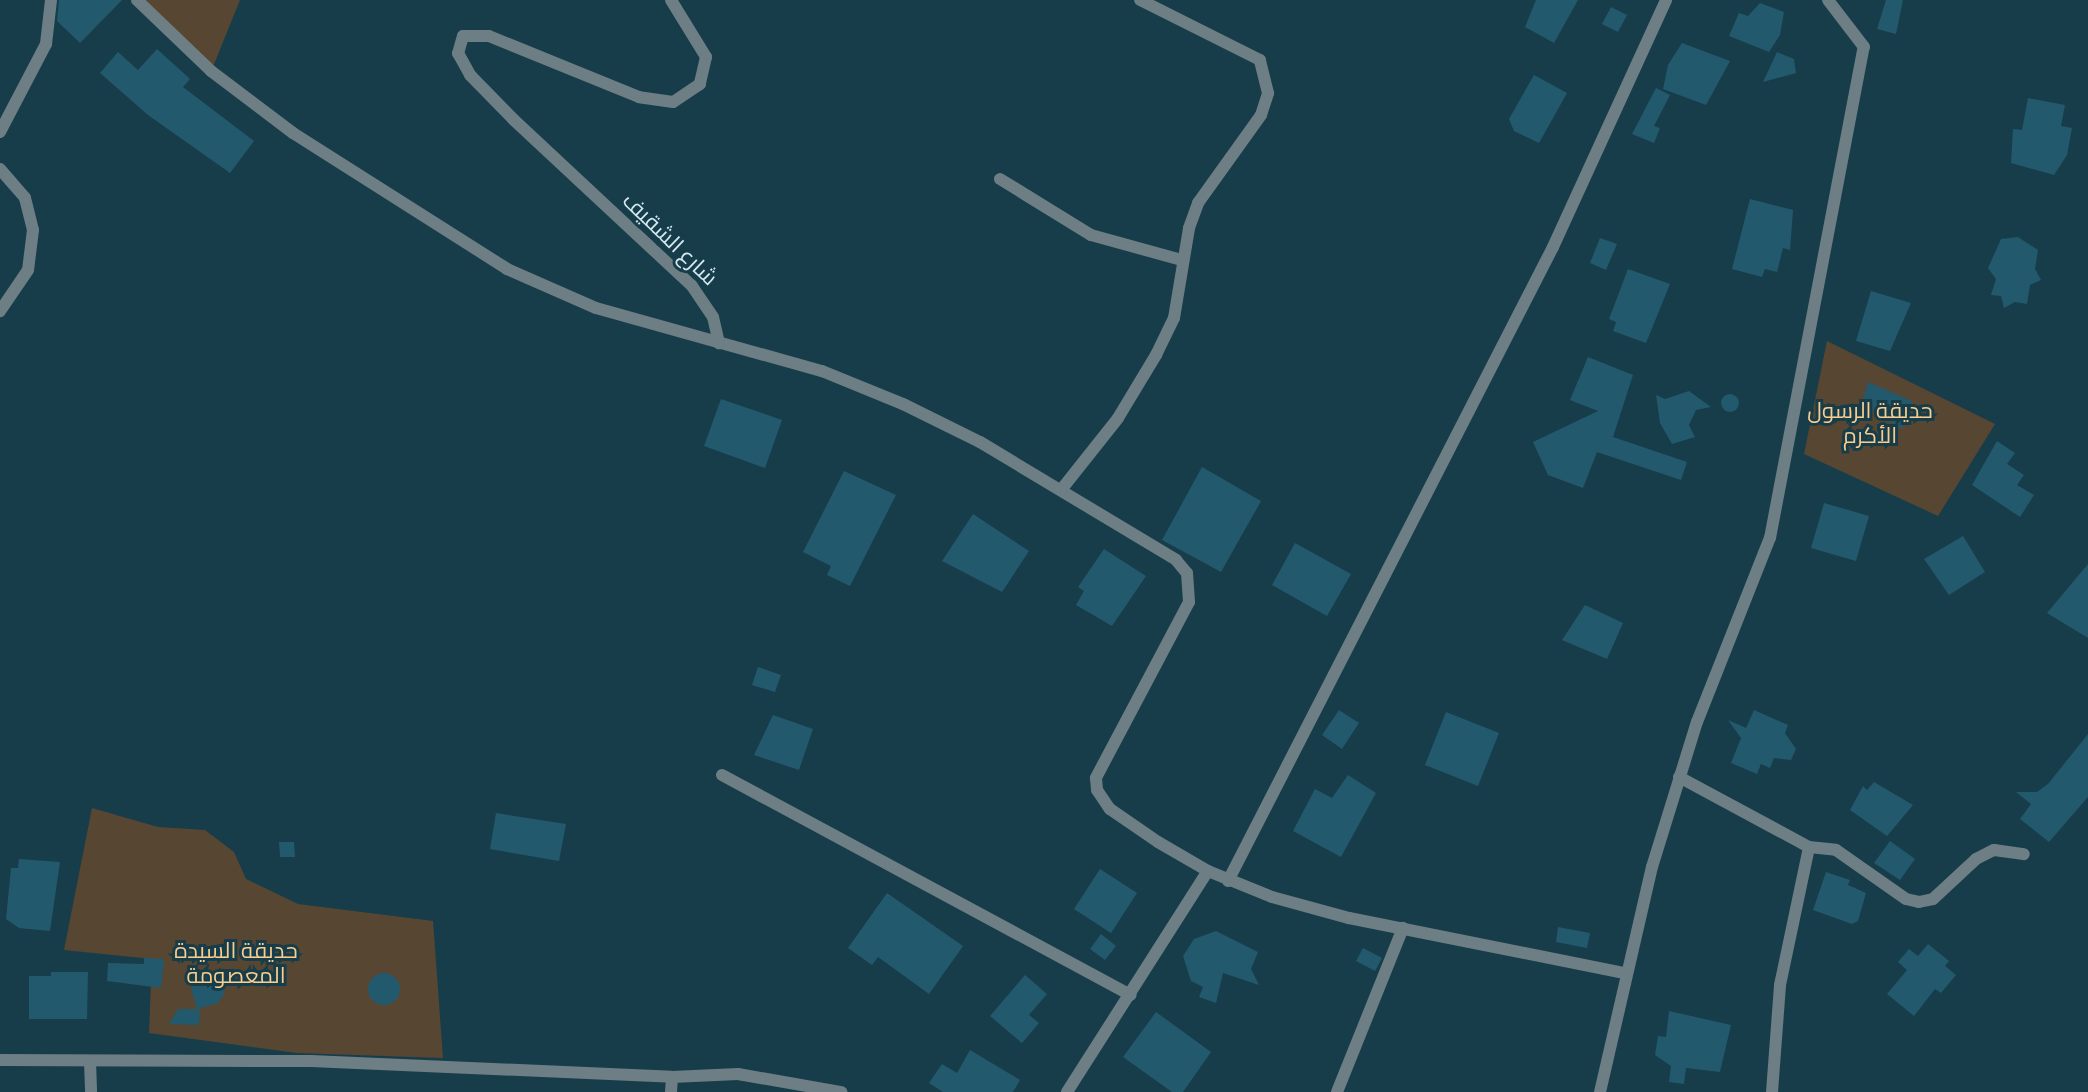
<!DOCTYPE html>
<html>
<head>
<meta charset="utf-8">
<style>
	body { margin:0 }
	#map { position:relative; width:2088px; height:1092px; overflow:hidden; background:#173d4a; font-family:"PT Sans Narrow",Cairo,sans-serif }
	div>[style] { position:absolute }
	.green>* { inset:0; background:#574732 }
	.building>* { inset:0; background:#23596d }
	.round { border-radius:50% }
	.street>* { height:12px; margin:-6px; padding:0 6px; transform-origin:6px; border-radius:6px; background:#6d7e84 }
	span { translate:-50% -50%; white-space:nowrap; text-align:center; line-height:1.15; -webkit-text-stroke:6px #173d4a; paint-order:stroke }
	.street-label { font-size:22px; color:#d5e9f1 }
	.park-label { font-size:22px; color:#facd8e }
</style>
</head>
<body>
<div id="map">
	<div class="green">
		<i style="clip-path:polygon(139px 0,240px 0,210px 74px)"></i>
		<i style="clip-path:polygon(1827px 341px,1995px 424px,1938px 516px,1804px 454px)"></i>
		<i style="clip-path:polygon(92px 808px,158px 827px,205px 830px,234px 852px,246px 879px,298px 904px,433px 921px,443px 1058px,297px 1053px,149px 1033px,152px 959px,64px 950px)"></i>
	</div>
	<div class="building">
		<i style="clip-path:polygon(59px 0,122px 0,80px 43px,57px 21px)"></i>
		<i style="clip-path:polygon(1536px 0,1578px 0,1554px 43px,1525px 27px)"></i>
		<i style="clip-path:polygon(1886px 0,1903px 0,1896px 34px,1877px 29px)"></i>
		<i style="clip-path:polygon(1760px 3px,1784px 12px,1780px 35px,1769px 52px,1729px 36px,1739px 13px,1748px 16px)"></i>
		<i style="clip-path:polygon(1611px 7px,1627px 15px,1618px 32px,1602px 24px)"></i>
		<i style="clip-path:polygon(1682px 43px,1730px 61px,1706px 105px,1663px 89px,1668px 65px)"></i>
		<i style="clip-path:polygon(157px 49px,190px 79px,183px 87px,254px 141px,230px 173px,148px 115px,100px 73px,118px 52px,138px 70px)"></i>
		<i style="clip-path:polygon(1777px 52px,1794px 59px,1796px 73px,1763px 82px)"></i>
		<i style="clip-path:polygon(1534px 75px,1567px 93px,1539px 143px,1514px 131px,1509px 119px)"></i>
		<i style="clip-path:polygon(1656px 88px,1670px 95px,1654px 126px,1660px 128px,1654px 143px,1632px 134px)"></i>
		<i style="clip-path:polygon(2028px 98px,2065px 105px,2061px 126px,2072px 128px,2067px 155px,2054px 175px,2011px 163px,2013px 129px,2022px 130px)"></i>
		<i style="clip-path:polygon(1750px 199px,1793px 210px,1790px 250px,1783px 248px,1777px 272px,1765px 269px,1762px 277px,1732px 269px)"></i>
		<i style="clip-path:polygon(2018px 237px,2038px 250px,2035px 269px,2041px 280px,2030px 285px,2027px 304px,2015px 302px,2004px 308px,2001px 296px,1991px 295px,1996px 279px,1988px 268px,2001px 239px)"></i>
		<i style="clip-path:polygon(1600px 238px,1617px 244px,1606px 270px,1590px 263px)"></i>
		<i style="clip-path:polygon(1628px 269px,1670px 284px,1646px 343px,1613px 331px,1616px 322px,1609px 319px)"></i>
		<i style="clip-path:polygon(1871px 291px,1911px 303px,1890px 351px,1856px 341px)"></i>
		<i style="clip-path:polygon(1588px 357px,1633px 375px,1613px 437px,1687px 462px,1681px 480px,1597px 452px,1583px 488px,1548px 475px,1533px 442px,1598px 411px,1570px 400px)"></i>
		<i style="clip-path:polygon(1868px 382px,1912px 401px,1902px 429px,1862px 404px)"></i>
		<i style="clip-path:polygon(1689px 391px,1711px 407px,1696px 410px,1689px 425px,1695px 437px,1672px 444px,1660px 423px,1656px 395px,1665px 399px)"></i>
		<i class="round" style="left:1721px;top:394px;width:18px;height:18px"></i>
		<i style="clip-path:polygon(721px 399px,782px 420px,765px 468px,704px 446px)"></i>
		<i style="clip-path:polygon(1997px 441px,2015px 453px,2007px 464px,2024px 475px,2017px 485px,2034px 495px,2020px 517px,1972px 485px)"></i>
		<i style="clip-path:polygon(1202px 467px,1261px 501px,1221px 572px,1162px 540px)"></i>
		<i style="clip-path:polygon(844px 471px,896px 495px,850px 586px,827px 575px,831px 566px,803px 552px)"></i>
		<i style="clip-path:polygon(1824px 503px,1869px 516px,1856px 561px,1811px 548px)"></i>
		<i style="clip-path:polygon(973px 514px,1029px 551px,1002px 592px,942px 561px)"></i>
		<i style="clip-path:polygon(1963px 536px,1985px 572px,1949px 595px,1924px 559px)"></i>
		<i style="clip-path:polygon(1295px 543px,1351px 574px,1327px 616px,1272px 585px)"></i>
		<i style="clip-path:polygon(1104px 549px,1146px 576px,1112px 626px,1076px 605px,1084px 591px,1078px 587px)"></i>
		<i style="clip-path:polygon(2088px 564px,2088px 638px,2047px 613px)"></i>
		<i style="clip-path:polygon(1585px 605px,1623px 623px,1607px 659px,1562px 640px)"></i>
		<i style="clip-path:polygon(758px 667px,781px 675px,775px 692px,752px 685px)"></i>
		<i style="clip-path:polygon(1339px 710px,1359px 723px,1342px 749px,1322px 735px)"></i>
		<i style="clip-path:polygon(1754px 710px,1788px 725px,1785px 733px,1796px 749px,1791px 760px,1774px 758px,1770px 768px,1761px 764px,1757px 774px,1731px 763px,1741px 738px,1728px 720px,1746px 728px)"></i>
		<i style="clip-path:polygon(1446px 712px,1499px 733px,1478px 786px,1425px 765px)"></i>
		<i style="clip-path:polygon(773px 715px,813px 729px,799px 770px,754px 755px)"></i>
		<i style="clip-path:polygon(2088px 734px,2088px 797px,2049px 842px,2020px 819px,2031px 804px,2016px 792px,2037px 792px,2048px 784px)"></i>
		<i style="clip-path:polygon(1348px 775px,1376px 793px,1341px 857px,1293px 831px,1315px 789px,1332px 798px)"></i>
		<i style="clip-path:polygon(1874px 782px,1913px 805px,1887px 836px,1850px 810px,1863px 786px,1867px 790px)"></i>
		<i style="clip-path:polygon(496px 813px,566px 824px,559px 861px,490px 849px)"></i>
		<i style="clip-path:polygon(1890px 841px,1915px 859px,1900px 880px,1874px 863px)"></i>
		<i style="clip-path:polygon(279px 842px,294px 842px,295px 857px,280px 857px)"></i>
		<i style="clip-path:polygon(19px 859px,60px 862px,50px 931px,19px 928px,6px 919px,11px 868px,18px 868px)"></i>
		<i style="clip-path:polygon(1100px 869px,1137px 893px,1111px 933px,1074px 909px)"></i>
		<i style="clip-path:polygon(1826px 872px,1850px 880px,1848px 885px,1866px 893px,1858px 921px,1852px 924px,1813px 910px)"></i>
		<i style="clip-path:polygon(887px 893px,963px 946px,929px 994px,878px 957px,872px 965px,848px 948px)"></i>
		<i style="clip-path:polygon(1558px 927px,1590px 933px,1587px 948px,1556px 942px)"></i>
		<i style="clip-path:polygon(1216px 931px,1258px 952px,1251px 969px,1259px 985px,1223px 973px,1216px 1003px,1199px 997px,1203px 987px,1191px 981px,1183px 956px,1194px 939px)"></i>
		<i style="clip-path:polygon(1101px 934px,1116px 946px,1105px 960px,1090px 949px)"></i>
		<i style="clip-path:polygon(1928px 944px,1949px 961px,1945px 966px,1956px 975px,1941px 993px,1935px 989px,1914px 1016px,1887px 994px,1907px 970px,1898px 962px,1909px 949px,1918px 956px)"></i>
		<i style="clip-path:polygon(1363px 948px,1382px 958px,1375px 971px,1356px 961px)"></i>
		<i style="clip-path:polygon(144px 958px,164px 959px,161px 988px,107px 981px,108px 963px,144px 964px)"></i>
		<i style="clip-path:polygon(51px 972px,88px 972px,87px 1019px,29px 1019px,29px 976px,51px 976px)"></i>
		<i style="clip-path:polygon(210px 972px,221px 979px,225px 992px,218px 1003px,197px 1009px,191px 988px,197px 976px)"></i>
		<i class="round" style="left:368px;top:973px;width:32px;height:32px"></i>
		<i style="clip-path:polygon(1025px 975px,1047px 994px,1029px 1015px,1039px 1023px,1022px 1043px,990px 1016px)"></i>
		<i style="clip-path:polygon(178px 1009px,200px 1009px,199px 1025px,169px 1024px)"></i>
		<i style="clip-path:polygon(1669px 1011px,1731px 1025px,1720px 1072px,1686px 1068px,1684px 1084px,1669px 1082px,1671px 1066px,1655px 1055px,1658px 1036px,1666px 1037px)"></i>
		<i style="clip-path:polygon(1156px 1012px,1211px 1052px,1183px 1092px,1172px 1092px,1123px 1057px)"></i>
		<i style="clip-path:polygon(970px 1050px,1020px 1080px,1013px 1092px,943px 1092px,929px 1083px,942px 1064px,957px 1073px)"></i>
	</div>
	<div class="street">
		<i style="left:137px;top:0;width:103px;rotate:43.8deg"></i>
		<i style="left:211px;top:71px;width:103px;rotate:37.1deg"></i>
		<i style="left:293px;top:133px;width:254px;rotate:32.4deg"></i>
		<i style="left:507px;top:269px;width:97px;rotate:23.7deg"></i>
		<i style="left:596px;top:308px;width:235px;rotate:15.6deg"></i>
		<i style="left:822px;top:371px;width:87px;rotate:22.2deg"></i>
		<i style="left:903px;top:404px;width:86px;rotate:26.3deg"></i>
		<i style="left:980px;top:442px;width:229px;rotate:31deg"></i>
		<i style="left:1176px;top:560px;width:17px;rotate:50deg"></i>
		<i style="left:1187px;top:573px;width:29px;rotate:86deg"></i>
		<i style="left:1189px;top:602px;width:199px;rotate:117.9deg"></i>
		<i style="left:1096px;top:778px;width:12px;rotate:85deg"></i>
		<i style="left:1097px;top:790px;width:23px;rotate:56deg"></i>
		<i style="left:1110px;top:809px;width:58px;rotate:34.5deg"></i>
		<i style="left:1158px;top:842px;width:58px;rotate:30.1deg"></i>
		<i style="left:1208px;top:871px;width:69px;rotate:22.1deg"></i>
		<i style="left:1272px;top:897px;width:80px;rotate:15.3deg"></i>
		<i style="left:1349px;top:918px;width:281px;rotate:11.3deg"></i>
		<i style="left:671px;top:0;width:67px;rotate:58.4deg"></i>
		<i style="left:706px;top:57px;width:28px;rotate:103deg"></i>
		<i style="left:700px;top:84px;width:32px;rotate:146deg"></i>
		<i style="left:673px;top:102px;width:34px;rotate:-172deg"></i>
		<i style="left:639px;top:97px;width:162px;rotate:-157.9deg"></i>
		<i style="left:489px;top:36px;width:26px;rotate:180deg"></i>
		<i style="left:463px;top:36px;width:18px;rotate:106deg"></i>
		<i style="left:458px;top:53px;width:25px;rotate:61deg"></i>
		<i style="left:470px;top:75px;width:63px;rotate:45.6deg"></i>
		<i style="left:514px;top:120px;width:243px;rotate:43deg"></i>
		<i style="left:692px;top:286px;width:37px;rotate:56deg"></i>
		<i style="left:713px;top:317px;width:27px;rotate:77deg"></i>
		<i style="left:0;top:132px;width:99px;rotate:-62.4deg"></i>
		<i style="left:46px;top:44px;width:44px;rotate:-83.5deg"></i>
		<i style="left:0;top:169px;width:38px;rotate:49deg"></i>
		<i style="left:25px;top:198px;width:33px;rotate:76deg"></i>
		<i style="left:33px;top:230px;width:40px;rotate:97.1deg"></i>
		<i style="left:28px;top:270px;width:50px;rotate:124.3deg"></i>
		<i style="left:1000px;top:179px;width:107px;rotate:31.6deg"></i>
		<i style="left:1091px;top:235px;width:94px;rotate:15.4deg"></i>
		<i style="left:1061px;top:490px;width:92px;rotate:-51.6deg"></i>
		<i style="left:1118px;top:418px;width:74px;rotate:-58.9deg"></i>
		<i style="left:1156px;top:355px;width:41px;rotate:-64.1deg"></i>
		<i style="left:1174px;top:318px;width:91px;rotate:-80.5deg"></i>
		<i style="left:1189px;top:228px;width:27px;rotate:-70deg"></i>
		<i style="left:1198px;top:203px;width:108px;rotate:-54.4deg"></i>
		<i style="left:1261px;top:115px;width:23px;rotate:-72deg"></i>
		<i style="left:1268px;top:93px;width:34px;rotate:-104deg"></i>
		<i style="left:1260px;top:60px;width:134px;rotate:-153.4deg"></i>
		<i style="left:722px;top:775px;width:464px;rotate:28.3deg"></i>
		<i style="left:1679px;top:777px;width:148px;rotate:28.3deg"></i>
		<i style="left:1228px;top:881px;width:712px;rotate:-62.86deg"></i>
		<i style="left:1553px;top:247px;width:272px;rotate:-65.4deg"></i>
		<i style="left:0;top:1060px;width:311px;rotate:0.2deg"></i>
		<i style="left:311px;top:1061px;width:361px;rotate:2.5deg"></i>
		<i style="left:672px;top:1077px;width:66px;rotate:-2.6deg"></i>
		<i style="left:738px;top:1074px;width:105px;rotate:9.9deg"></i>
		<i style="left:90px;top:1061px;width:31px;rotate:88deg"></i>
		<i style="left:671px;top:1092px;width:15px;rotate:-86deg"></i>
		<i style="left:1067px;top:1092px;width:262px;rotate:-57.5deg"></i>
		<i style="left:1337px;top:1092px;width:177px;rotate:-68.1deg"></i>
		<i style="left:1600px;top:1092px;width:231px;rotate:-77deg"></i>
		<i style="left:1652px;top:867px;width:152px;rotate:-72.8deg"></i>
		<i style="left:1697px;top:722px;width:198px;rotate:-68.4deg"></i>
		<i style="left:1770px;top:538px;width:500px;rotate:-79.2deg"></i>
		<i style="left:1864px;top:47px;width:59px;rotate:-127.5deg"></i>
		<i style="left:1772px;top:1092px;width:107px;rotate:-85.7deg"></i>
		<i style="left:1780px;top:985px;width:141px;rotate:-78.1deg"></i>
		<i style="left:1809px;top:847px;width:27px;rotate:6deg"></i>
		<i style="left:1836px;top:850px;width:85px;rotate:35deg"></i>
		<i style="left:1906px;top:899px;width:13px;rotate:13deg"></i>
		<i style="left:1919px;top:902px;width:14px;rotate:-12deg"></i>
		<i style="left:1933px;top:899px;width:59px;rotate:-42.9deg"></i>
		<i style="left:1976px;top:859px;width:20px;rotate:-27deg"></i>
		<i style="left:1994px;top:850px;width:30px;rotate:8deg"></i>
	</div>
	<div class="street-label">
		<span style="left:670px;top:239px;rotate:44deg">شارع الشقيف</span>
	</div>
	<div class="park-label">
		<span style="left:1870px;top:423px">حديقة الرسول<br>الأكرم</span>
		<span style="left:236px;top:963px">حديقة السيدة<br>المعصومة</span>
	</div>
</div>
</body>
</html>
